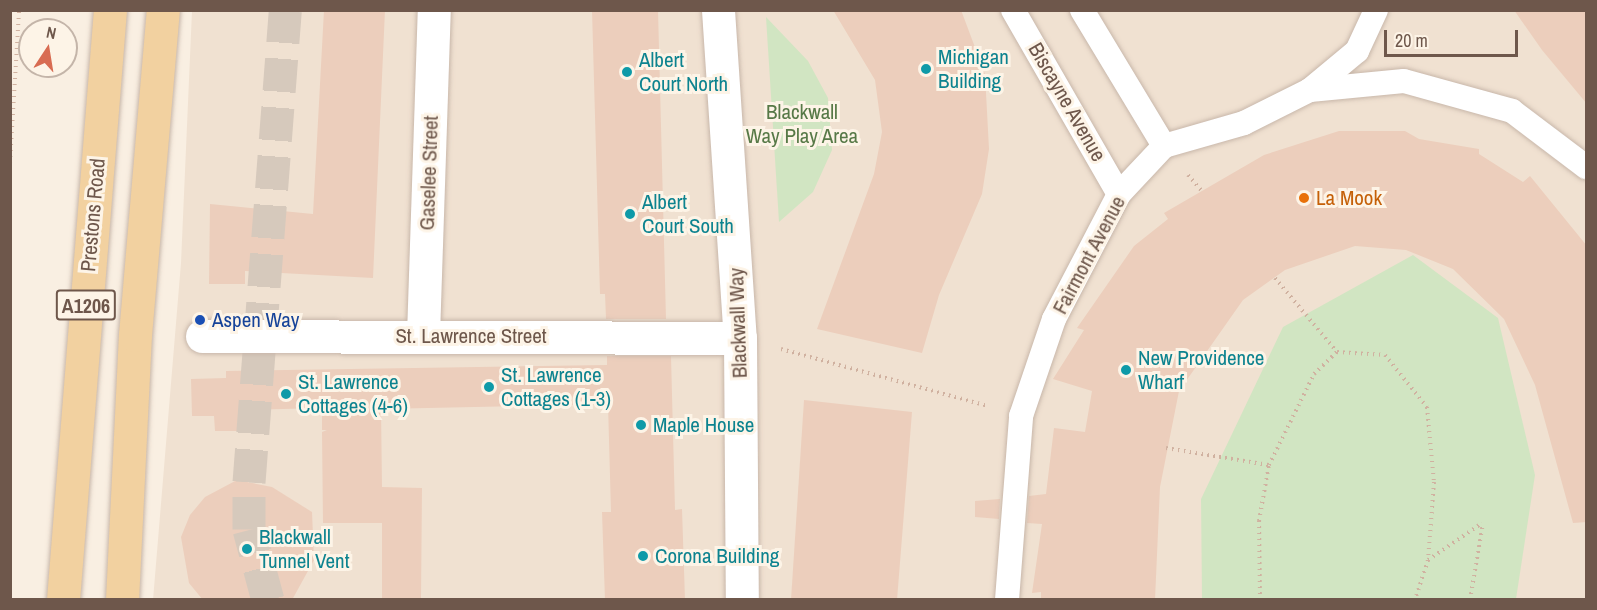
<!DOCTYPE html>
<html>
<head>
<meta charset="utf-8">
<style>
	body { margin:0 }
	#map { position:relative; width:1597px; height:610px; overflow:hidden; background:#f9efe2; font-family:"Archivo Narrow",sans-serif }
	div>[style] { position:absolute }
	.residential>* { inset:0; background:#f0e1d1 }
	.green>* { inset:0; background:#d1e5c2 }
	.building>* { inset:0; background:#eccebc }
	.highway-tunnel>* { height:33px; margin-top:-16.5px; transform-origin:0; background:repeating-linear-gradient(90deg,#d6c9bc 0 33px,transparent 0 49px) }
	.path>* { height:4px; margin-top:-2px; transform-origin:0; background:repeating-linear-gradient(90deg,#d0b1a0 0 1.5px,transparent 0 6px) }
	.roads { filter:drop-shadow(0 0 2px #c8b7aa) drop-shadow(0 0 2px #c8b7aa) }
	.lane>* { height:24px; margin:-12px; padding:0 12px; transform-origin:12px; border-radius:12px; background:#fff }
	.street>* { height:33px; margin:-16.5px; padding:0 16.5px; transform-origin:16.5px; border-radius:16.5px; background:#fff }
	.primary>* { height:33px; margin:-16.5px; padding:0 16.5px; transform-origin:16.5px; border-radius:16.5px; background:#f2d1a0 }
	.dots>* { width:16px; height:16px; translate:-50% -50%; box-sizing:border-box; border:3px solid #fdf4e7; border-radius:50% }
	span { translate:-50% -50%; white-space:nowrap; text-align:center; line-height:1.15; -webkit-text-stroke:6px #fdf4e7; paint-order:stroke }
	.shield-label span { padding:2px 4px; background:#fdf4e7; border:2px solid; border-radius:4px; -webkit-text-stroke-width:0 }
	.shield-label { font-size:20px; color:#6e574b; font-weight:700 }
	.culture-label { font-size:21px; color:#0d838f }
	.left { translate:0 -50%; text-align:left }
	.street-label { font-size:21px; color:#6e574b }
	.park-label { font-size:21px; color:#577947 }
	.food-label { font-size:21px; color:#c56008 }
	.transit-label { font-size:21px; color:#164399 }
	.frame { position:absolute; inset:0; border:12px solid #6e574b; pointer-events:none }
	.north { position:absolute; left:18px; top:18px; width:60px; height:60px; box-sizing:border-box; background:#fdf4e7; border:2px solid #c4b5a9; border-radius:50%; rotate:12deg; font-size:16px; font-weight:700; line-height:24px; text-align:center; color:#6e574b }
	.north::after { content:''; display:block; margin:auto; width:21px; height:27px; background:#d86c52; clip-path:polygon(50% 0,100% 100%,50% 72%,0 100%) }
	.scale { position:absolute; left:1384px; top:30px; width:134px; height:27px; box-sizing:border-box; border:3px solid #6e574b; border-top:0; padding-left:8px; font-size:18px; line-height:21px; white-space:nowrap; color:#6e574b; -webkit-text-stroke:4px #fdf4e7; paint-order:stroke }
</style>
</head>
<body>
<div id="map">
	<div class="residential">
		<i style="clip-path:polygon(192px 11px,1586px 11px,1586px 599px,153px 600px,181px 263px)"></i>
	</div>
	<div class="green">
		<i style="clip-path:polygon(766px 17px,808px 61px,828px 98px,832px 150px,813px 192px,779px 222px)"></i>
		<i style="clip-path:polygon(1413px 255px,1498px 318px,1535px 475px,1516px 599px,1202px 599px,1201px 499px,1283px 327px)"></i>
	</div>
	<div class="building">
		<i style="clip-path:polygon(324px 10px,385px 10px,373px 278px,245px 271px,245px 284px,209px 284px,210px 204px,313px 214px)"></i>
		<i style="clip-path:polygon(592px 10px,658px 10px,666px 319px,606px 319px,605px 294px,600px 294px)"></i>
		<i style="clip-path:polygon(833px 10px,961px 10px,985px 74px,989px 149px,982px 194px,939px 295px,922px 353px,817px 329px,874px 174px,882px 132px,875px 80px)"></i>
		<i style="clip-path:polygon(1514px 10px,1587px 10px,1587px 104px,1542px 50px)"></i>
		<i style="clip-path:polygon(1339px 131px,1405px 131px,1419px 139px,1479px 149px,1479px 154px,1523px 182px,1530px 176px,1587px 246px,1587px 522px,1573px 523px,1535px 385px,1504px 319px,1453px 269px,1406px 250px,1355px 246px,1285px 270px,1243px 300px,1179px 391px,1160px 487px,1155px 600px,1041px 600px,1041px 592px,1032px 593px,1042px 524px,1027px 523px,1029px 496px,1046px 494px,1054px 428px,1085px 432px,1092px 391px,1053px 379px,1084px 330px,1077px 328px,1134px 246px,1168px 219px,1164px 213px,1264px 155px)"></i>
		<i style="clip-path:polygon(607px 356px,671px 356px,675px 510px,682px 509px,685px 600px,605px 600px,602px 512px,611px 512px,608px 404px,381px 409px,382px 487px,422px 488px,421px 600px,382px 600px,382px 523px,323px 523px,322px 432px,327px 430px,322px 430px,322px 408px,248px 410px,249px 431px,215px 431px,214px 416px,192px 416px,191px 379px,226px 378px,226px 371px,607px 365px)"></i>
		<i style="clip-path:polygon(804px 400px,912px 412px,897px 600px,791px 600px)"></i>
		<i style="clip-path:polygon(237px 480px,272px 487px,312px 512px,314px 560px,292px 600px,203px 600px,189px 583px,181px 537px,190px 515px,205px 497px)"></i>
		<i style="clip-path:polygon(1000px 499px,999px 519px,975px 517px,975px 501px)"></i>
	</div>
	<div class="highway-tunnel">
		<i style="left:268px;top:600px;width:73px;rotate:-105deg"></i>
		<i style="left:249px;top:529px;width:47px;rotate:-90deg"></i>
		<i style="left:249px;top:482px;width:473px;rotate:-85.6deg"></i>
	</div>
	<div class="path">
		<i style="left:10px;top:163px;width:153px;rotate:-86.6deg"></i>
		<i style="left:1188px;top:175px;width:21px;rotate:49deg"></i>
		<i style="left:1275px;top:278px;width:97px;rotate:50deg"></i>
		<i style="left:781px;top:349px;width:215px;rotate:15.4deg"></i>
		<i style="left:1166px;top:448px;width:104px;rotate:9.4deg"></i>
		<i style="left:1428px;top:560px;width:65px;rotate:-34.4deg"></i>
		<i style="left:1260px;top:600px;width:79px;rotate:-90.7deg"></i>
		<i style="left:1259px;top:521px;width:57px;rotate:-79.9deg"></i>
		<i style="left:1269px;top:465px;width:102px;rotate:-63.7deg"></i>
		<i style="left:1314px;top:374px;width:32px;rotate:-44deg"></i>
		<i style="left:1337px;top:352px;width:48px;rotate:3.6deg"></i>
		<i style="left:1385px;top:355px;width:67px;rotate:51.1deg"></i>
		<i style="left:1427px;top:407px;width:75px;rotate:84.7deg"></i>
		<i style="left:1434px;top:482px;width:78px;rotate:94.4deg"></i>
		<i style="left:1428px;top:560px;width:42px;rotate:108deg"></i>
		<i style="left:1470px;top:600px;width:78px;rotate:-80.4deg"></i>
	</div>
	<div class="roads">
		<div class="lane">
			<i style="left:1013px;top:10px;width:212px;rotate:60.1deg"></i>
			<i style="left:1082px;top:10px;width:159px;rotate:58.9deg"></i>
			<i style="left:1310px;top:90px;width:94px;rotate:-5.5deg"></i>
			<i style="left:1404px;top:81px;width:112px;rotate:15.5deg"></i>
			<i style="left:1512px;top:111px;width:93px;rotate:37.1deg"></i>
			<i style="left:1007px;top:600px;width:185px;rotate:-85.6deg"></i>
			<i style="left:1021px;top:416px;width:102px;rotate:-71.2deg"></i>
			<i style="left:1054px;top:319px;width:141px;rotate:-62.5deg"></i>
			<i style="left:1119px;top:194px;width:66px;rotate:-46.8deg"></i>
			<i style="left:1164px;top:146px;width:83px;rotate:-16deg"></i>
			<i style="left:1244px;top:123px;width:74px;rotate:-26.6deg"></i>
			<i style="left:1310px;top:90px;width:61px;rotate:-39.7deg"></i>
			<i style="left:1357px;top:51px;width:45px;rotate:-65.1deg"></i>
		</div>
		<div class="street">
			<i style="left:718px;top:10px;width:329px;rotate:86.2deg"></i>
			<i style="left:740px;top:338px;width:262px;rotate:89.6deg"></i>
			<i style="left:423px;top:335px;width:325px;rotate:-88.1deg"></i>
			<i style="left:202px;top:336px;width:538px;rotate:0.21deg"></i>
		</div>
		<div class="primary">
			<i style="left:63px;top:600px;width:592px;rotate:-85.45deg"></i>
			<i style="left:122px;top:600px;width:265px;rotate:-87.2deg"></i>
			<i style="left:135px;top:335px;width:326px;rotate:-85.1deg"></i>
		</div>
	</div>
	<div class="dots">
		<i style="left:926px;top:69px;background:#0f9aa8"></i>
		<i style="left:627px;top:72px;background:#0f9aa8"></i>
		<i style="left:1304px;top:198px;background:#e8710a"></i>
		<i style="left:630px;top:214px;background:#0f9aa8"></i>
		<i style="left:200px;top:320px;background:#1a4fb4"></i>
		<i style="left:1126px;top:370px;background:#0f9aa8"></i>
		<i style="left:489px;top:387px;background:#0f9aa8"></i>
		<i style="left:286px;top:394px;background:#0f9aa8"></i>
		<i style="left:641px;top:425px;background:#0f9aa8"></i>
		<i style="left:247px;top:549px;background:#0f9aa8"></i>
		<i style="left:643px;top:556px;background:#0f9aa8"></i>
	</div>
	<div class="shield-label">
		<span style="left:86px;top:305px">A1206</span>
	</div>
	<div class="culture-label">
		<span class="left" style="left:938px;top:69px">Michigan<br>Building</span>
		<span class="left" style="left:639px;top:72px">Albert<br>Court North</span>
		<span class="left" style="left:642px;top:214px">Albert<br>Court South</span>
		<span class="left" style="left:1138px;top:370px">New Providence<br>Wharf</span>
		<span class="left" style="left:501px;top:387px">St. Lawrence<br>Cottages (1-3)</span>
		<span class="left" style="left:298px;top:394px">St. Lawrence<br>Cottages (4-6)</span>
		<span class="left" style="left:653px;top:425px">Maple House</span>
		<span class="left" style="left:259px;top:549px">Blackwall<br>Tunnel Vent</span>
		<span class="left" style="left:655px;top:556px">Corona Building</span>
	</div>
	<div class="street-label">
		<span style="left:1067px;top:102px;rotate:60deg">Biscayne Avenue</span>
		<span style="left:429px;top:173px;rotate:-88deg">Gaselee Street</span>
		<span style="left:93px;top:215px;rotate:-85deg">Prestons Road</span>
		<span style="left:1089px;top:255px;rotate:-62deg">Fairmont Avenue</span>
		<span style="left:738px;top:323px;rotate:-92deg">Blackwall Way</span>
		<span style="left:471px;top:336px">St. Lawrence Street</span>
	</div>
	<div class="park-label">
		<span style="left:802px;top:124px">Blackwall<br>Way Play Area</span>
	</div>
	<div class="food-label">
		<span class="left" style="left:1316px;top:198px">La Mook</span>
	</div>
	<div class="transit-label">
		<span class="left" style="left:212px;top:320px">Aspen Way</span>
	</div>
	<div class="frame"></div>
	<div class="north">N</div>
	<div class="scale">20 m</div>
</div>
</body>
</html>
